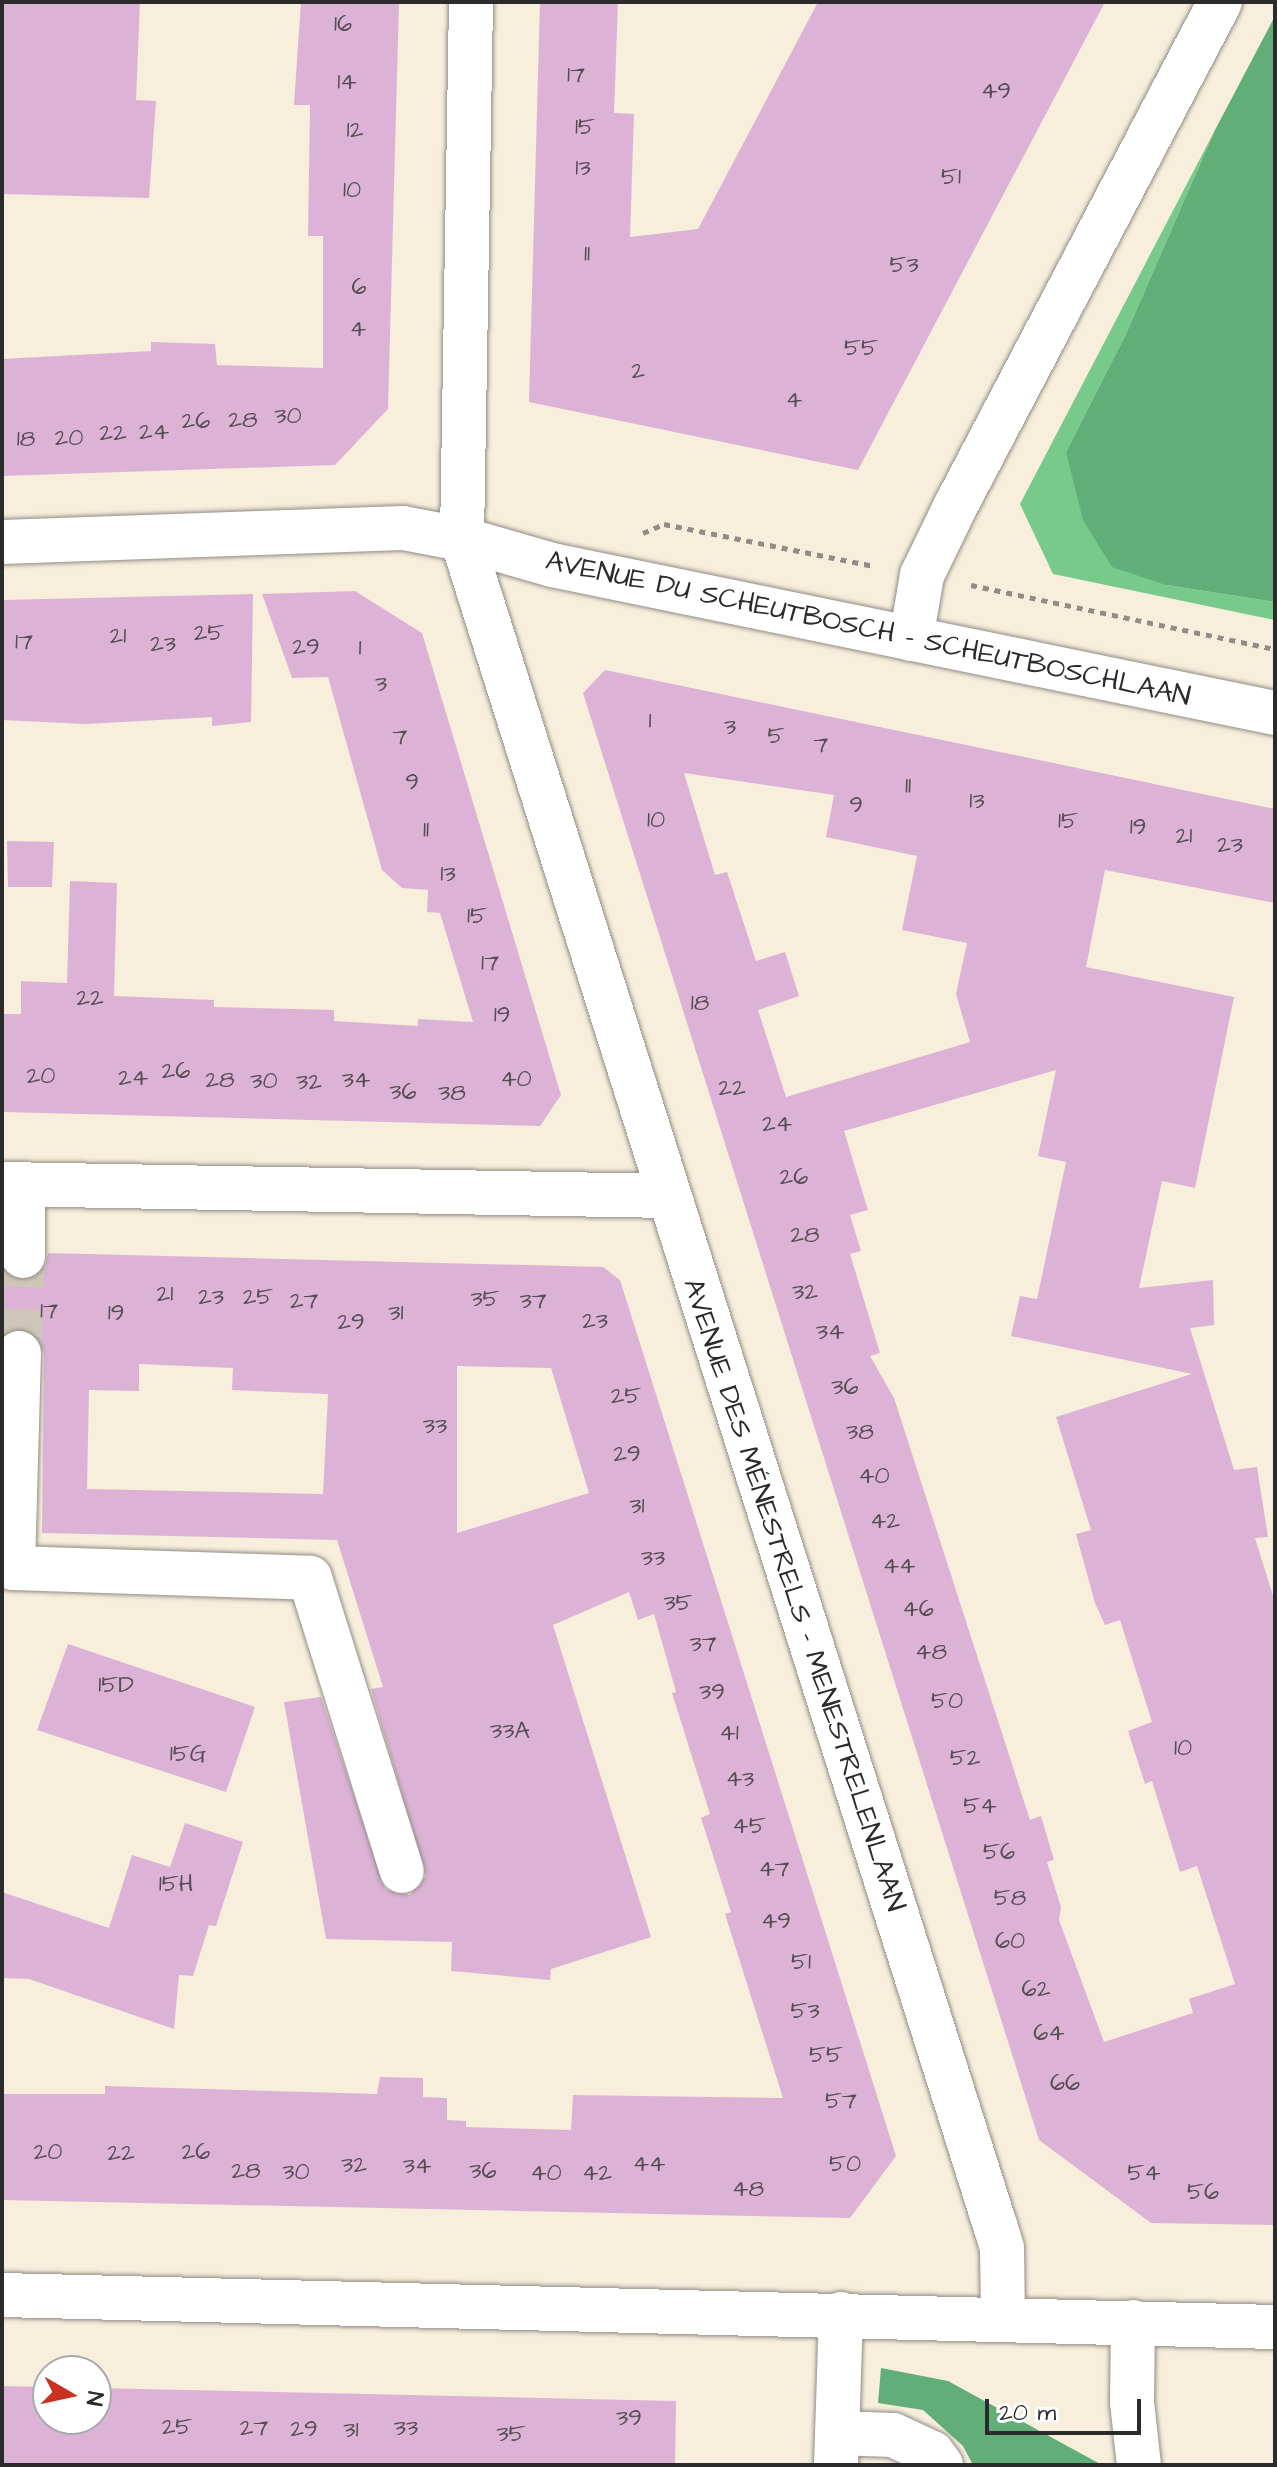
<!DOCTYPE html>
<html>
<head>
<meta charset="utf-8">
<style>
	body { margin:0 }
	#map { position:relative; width:1277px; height:2467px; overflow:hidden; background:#f7eedc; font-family:"Architects Daughter",sans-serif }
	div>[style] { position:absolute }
	.green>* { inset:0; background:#78ca8c }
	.forest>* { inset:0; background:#62ae78 }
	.building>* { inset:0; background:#dcb3d6 }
	.minor-tunnel>* { height:44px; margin-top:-22px; transform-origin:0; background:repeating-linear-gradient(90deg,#cec7b9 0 44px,transparent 0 66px) }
	.path>* { height:5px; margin-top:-2.5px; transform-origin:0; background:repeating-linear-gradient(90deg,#918c84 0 6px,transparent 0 12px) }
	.roads { filter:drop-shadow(0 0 2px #918c84) drop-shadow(0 0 2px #918c84) }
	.minor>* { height:44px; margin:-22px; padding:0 22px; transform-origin:22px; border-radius:22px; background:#fff }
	span { translate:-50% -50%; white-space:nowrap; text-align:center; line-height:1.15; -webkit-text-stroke:7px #fff; paint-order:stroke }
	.number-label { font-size:24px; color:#574d56 }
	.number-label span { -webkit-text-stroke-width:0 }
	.street-label { font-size:28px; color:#2b2b2b }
	.frame { position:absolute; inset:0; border:4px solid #2b2b2b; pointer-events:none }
	.north { position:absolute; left:32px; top:2355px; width:80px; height:80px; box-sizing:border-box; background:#fff; border:2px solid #aaa; border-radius:50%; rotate:99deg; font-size:22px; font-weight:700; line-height:32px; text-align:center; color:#2b2b2b }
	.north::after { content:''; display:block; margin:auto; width:28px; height:36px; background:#c8321e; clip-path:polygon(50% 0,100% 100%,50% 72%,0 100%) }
	.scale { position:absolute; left:985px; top:2399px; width:156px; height:36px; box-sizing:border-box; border:4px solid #2b2b2b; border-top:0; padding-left:10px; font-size:24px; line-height:28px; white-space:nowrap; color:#2b2b2b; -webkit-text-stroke:6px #fff; paint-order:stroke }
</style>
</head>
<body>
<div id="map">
	<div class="green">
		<i style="clip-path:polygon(1215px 130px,1126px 334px,1066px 452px,1166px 585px,1275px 602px,1275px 620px,1053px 574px,1020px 504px)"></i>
	</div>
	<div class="forest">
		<i style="clip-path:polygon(1275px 16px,1275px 602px,1166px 585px,1112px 567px,1083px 520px,1066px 452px,1126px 334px,1215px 130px)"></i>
		<i style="clip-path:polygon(881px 2368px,948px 2381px,1102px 2465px,973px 2465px,963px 2446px,923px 2410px,878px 2403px)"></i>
	</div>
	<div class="building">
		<i style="clip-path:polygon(2px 2px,140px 2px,136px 100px,156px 101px,149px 198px,2px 194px)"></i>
		<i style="clip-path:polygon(301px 2px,399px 2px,388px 409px,335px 465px,2px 476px,2px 359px,151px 351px,151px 342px,215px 344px,217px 365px,323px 368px,323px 236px,308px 236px,310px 105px,294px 105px)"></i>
		<i style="clip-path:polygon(540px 2px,618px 2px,614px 113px,634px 114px,630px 237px,698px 229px,818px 2px,1105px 2px,858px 470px,529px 402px)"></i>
		<i style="clip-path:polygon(355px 591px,422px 633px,561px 1095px,540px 1126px,2px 1112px,2px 1014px,21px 1014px,21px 981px,67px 983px,70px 881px,117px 883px,114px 996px,214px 1000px,214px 1007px,334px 1010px,334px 1021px,418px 1026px,418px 1019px,473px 1022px,440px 913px,427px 912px,428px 890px,402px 888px,382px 870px,328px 677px,292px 678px,262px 594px)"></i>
		<i style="clip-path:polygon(253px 594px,251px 722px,212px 726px,212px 717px,86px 724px,2px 720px,2px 600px)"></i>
		<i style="clip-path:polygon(evenodd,605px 670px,1275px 809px,1275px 903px,1105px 870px,1086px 967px,1234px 997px,1195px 1188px,1162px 1181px,1139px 1288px,1213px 1280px,1214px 1325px,1190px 1328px,1234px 1470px,1257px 1467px,1268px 1537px,1255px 1538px,1275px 1602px,1275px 2225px,1151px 2223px,1039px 2140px,583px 693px,605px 670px,684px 773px,834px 795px,826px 837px,917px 856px,902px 930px,967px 943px,956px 994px,970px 1042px,786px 1097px,758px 1010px,799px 996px,785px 952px,756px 961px,727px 872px,715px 875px,684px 773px,605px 670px,1056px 1070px,1038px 1156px,1066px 1162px,1037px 1299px,1020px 1296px,1011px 1336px,1192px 1374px,1056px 1417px,1091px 1530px,1076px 1534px,1095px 1603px,1105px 1625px,1120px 1620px,1152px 1722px,1128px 1731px,1145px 1784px,1152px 1781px,1180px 1872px,1197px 1866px,1235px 1984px,1189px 1999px,1193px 2013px,1104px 2042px,1059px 1920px,1061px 1907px,1047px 1862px,1054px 1860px,1041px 1816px,1030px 1820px,894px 1398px,870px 1356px,880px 1353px,850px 1254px,861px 1251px,850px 1215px,868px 1210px,844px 1131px,1056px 1070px)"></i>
		<i style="clip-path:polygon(7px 841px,54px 842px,52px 887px,8px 887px)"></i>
		<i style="clip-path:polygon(evenodd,48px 1253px,603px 1267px,620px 1280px,896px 2156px,850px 2218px,2px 2200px,2px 2094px,105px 2094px,105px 2086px,377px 2094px,380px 2077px,423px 2078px,423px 2097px,447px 2098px,447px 2120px,466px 2121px,466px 2127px,571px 2130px,573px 2095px,783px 2098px,725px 1914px,731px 1912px,701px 1818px,710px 1814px,672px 1693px,676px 1692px,654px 1614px,638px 1620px,629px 1592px,553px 1625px,651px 1937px,551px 1969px,550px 1980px,451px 1971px,452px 1942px,326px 1939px,284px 1702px,321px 1697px,385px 1889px,410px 1895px,426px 1876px,371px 1689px,383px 1687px,337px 1540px,42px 1533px,44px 1353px,31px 1331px,19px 1328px,2px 1336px,2px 1269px,22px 1281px,35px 1278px,45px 1268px,48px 1253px,139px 1364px,233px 1368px,232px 1390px,328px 1394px,323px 1494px,87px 1489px,89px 1390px,139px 1391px,139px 1364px,48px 1253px,457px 1366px,551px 1368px,589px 1493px,457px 1533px,457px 1366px)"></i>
		<i style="clip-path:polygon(68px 1644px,255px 1707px,226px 1792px,37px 1730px)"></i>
		<i style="clip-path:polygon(185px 1823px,243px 1842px,216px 1926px,209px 1925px,193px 1976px,179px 1975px,174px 2029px,29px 1979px,2px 1978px,2px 1892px,109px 1928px,132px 1855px,170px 1867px)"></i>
		<i style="clip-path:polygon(2px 2386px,48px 2387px,48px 2419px,96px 2419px,96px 2388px,676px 2401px,675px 2465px,2px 2465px)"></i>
	</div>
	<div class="minor-tunnel">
		<i style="left:19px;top:1353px;width:97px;rotate:-87.6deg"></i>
	</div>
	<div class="path">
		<i style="left:643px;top:533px;width:23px;rotate:-23deg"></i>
		<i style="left:664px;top:524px;width:214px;rotate:11.3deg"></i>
		<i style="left:971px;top:585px;width:311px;rotate:11.9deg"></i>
	</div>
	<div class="roads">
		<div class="minor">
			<i style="left:471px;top:2px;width:537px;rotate:90.96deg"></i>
			<i style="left:462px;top:539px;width:1768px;rotate:72.46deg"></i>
			<i style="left:995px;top:2225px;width:24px;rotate:73deg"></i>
			<i style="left:1002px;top:2248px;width:70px;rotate:89.2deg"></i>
			<i style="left:2px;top:542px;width:401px;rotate:-2deg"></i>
			<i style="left:403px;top:528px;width:60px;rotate:10.6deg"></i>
			<i style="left:462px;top:539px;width:94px;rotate:16.1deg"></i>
			<i style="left:552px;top:565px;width:738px;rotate:11.57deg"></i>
			<i style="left:911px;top:639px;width:65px;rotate:-80.2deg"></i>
			<i style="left:922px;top:575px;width:76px;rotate:-64.1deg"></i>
			<i style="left:955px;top:507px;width:570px;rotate:-62.31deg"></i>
			<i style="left:2px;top:1184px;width:665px;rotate:1.03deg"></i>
			<i style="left:23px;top:1256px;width:72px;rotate:-90deg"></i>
			<i style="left:19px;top:1353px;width:215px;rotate:91.6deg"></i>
			<i style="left:13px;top:1568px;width:297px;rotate:1.9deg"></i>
			<i style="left:310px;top:1578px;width:307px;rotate:72.6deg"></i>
			<i style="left:2px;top:2295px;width:1273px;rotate:1.44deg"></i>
			<i style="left:1133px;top:2322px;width:80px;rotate:90.7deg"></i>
			<i style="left:1132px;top:2402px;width:63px;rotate:83.7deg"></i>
			<i style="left:837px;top:2433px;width:56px;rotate:2deg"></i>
			<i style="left:893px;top:2435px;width:43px;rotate:24.8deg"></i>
			<i style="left:932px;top:2453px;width:15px;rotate:53deg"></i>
			<i style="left:836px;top:2465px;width:151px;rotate:-88.1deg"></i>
		</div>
	</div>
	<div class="number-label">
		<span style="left:343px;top:25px">16</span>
		<span style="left:576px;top:76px">17</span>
		<span style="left:347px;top:83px">14</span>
		<span style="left:996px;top:92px">49</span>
		<span style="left:585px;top:128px">15</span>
		<span style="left:355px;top:131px">12</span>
		<span style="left:583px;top:169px">13</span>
		<span style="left:951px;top:178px">51</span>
		<span style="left:352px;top:191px">10</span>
		<span style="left:587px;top:255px">11</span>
		<span style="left:904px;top:266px">53</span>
		<span style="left:359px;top:288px">6</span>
		<span style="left:358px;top:330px">4</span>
		<span style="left:861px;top:349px">55</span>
		<span style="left:638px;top:372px">2</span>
		<span style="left:794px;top:401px">4</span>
		<span style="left:288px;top:417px">30</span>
		<span style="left:243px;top:421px">28</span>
		<span style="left:196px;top:422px">26</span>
		<span style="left:154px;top:433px">24</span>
		<span style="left:113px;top:434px">22</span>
		<span style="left:69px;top:439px">20</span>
		<span style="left:26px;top:440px">18</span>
		<span style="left:209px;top:634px">25</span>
		<span style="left:118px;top:637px">21</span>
		<span style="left:24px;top:643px">17</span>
		<span style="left:163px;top:645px">23</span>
		<span style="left:306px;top:648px">29</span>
		<span style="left:360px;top:649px">1</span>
		<span style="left:381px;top:685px">3</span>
		<span style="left:650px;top:722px">1</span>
		<span style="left:730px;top:728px">3</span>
		<span style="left:776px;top:737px">5</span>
		<span style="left:400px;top:738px">7</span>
		<span style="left:821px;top:746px">7</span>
		<span style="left:412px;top:783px">9</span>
		<span style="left:908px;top:787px">11</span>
		<span style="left:977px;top:802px">13</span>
		<span style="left:856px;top:806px">9</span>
		<span style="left:656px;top:821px">10</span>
		<span style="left:1068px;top:822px">15</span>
		<span style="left:1138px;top:828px">19</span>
		<span style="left:426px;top:831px">11</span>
		<span style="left:1184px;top:837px">21</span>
		<span style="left:1230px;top:846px">23</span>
		<span style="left:448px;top:875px">13</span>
		<span style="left:477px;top:917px">15</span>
		<span style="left:490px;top:964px">17</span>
		<span style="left:90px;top:999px">22</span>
		<span style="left:700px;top:1004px">18</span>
		<span style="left:502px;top:1016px">19</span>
		<span style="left:176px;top:1072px">26</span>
		<span style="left:41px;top:1077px">20</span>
		<span style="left:133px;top:1079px">24</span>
		<span style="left:516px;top:1080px">40</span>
		<span style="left:220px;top:1081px">28</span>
		<span style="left:356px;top:1081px">34</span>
		<span style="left:264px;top:1082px">30</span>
		<span style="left:309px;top:1083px">32</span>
		<span style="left:732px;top:1089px">22</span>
		<span style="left:403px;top:1093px">36</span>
		<span style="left:452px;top:1094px">38</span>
		<span style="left:777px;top:1125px">24</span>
		<span style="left:794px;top:1178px">26</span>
		<span style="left:805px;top:1236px">28</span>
		<span style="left:805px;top:1293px">32</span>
		<span style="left:165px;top:1295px">21</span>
		<span style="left:211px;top:1298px">23</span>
		<span style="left:258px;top:1298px">25</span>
		<span style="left:485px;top:1300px">35</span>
		<span style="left:304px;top:1302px">27</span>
		<span style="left:533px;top:1302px">37</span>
		<span style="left:49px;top:1312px">17</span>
		<span style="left:116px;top:1314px">19</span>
		<span style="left:396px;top:1314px">31</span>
		<span style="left:595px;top:1322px">23</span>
		<span style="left:351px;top:1323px">29</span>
		<span style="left:830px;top:1333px">34</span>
		<span style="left:845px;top:1388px">36</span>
		<span style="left:626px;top:1397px">25</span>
		<span style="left:435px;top:1427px">33</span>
		<span style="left:860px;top:1433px">38</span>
		<span style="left:627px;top:1455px">29</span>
		<span style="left:874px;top:1477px">40</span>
		<span style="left:637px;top:1507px">31</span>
		<span style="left:885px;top:1522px">42</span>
		<span style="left:653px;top:1559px">33</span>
		<span style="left:899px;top:1567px">44</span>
		<span style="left:678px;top:1604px">35</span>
		<span style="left:918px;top:1610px">46</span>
		<span style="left:703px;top:1645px">37</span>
		<span style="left:931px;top:1653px">48</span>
		<span style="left:116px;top:1686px">15D</span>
		<span style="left:712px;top:1693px">39</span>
		<span style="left:947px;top:1702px">50</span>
		<span style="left:510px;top:1732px">33A</span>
		<span style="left:729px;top:1734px">41</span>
		<span style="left:1183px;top:1749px">10</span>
		<span style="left:188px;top:1755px">15G</span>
		<span style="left:965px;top:1759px">52</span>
		<span style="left:740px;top:1780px">43</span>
		<span style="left:980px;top:1807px">54</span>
		<span style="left:749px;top:1827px">45</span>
		<span style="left:999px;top:1853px">56</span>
		<span style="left:774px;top:1870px">47</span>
		<span style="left:176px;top:1885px">15H</span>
		<span style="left:1010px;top:1899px">58</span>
		<span style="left:776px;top:1922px">49</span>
		<span style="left:1010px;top:1942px">60</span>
		<span style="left:801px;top:1963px">51</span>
		<span style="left:1036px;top:1990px">62</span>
		<span style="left:805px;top:2012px">53</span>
		<span style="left:1049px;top:2034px">64</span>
		<span style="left:826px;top:2056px">55</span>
		<span style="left:1065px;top:2084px">66</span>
		<span style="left:841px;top:2102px">57</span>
		<span style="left:48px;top:2153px">20</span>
		<span style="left:196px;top:2153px">26</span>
		<span style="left:121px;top:2154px">22</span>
		<span style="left:649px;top:2165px">44</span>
		<span style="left:845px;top:2165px">50</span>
		<span style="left:354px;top:2166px">32</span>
		<span style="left:417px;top:2167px">34</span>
		<span style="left:246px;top:2172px">28</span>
		<span style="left:483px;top:2172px">36</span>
		<span style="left:296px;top:2173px">30</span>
		<span style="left:546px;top:2174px">40</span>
		<span style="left:597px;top:2174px">42</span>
		<span style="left:1144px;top:2174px">54</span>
		<span style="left:748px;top:2190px">48</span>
		<span style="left:1203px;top:2193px">56</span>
		<span style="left:629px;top:2419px">39</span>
		<span style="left:177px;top:2428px">25</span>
		<span style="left:254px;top:2429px">27</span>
		<span style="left:406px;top:2429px">33</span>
		<span style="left:304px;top:2430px">29</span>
		<span style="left:351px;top:2431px">31</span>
		<span style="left:511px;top:2435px">35</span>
	</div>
	<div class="street-label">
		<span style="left:868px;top:629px;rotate:12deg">AVENUE DU SCHEUTBOSCH - SCHEUTBOSCHLAAN</span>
		<span style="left:794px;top:1595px;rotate:72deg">AVENUE DES MÉNESTRELS - MENESTRELENLAAN</span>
	</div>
	<div class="frame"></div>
	<div class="north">N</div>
	<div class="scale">20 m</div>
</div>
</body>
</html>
